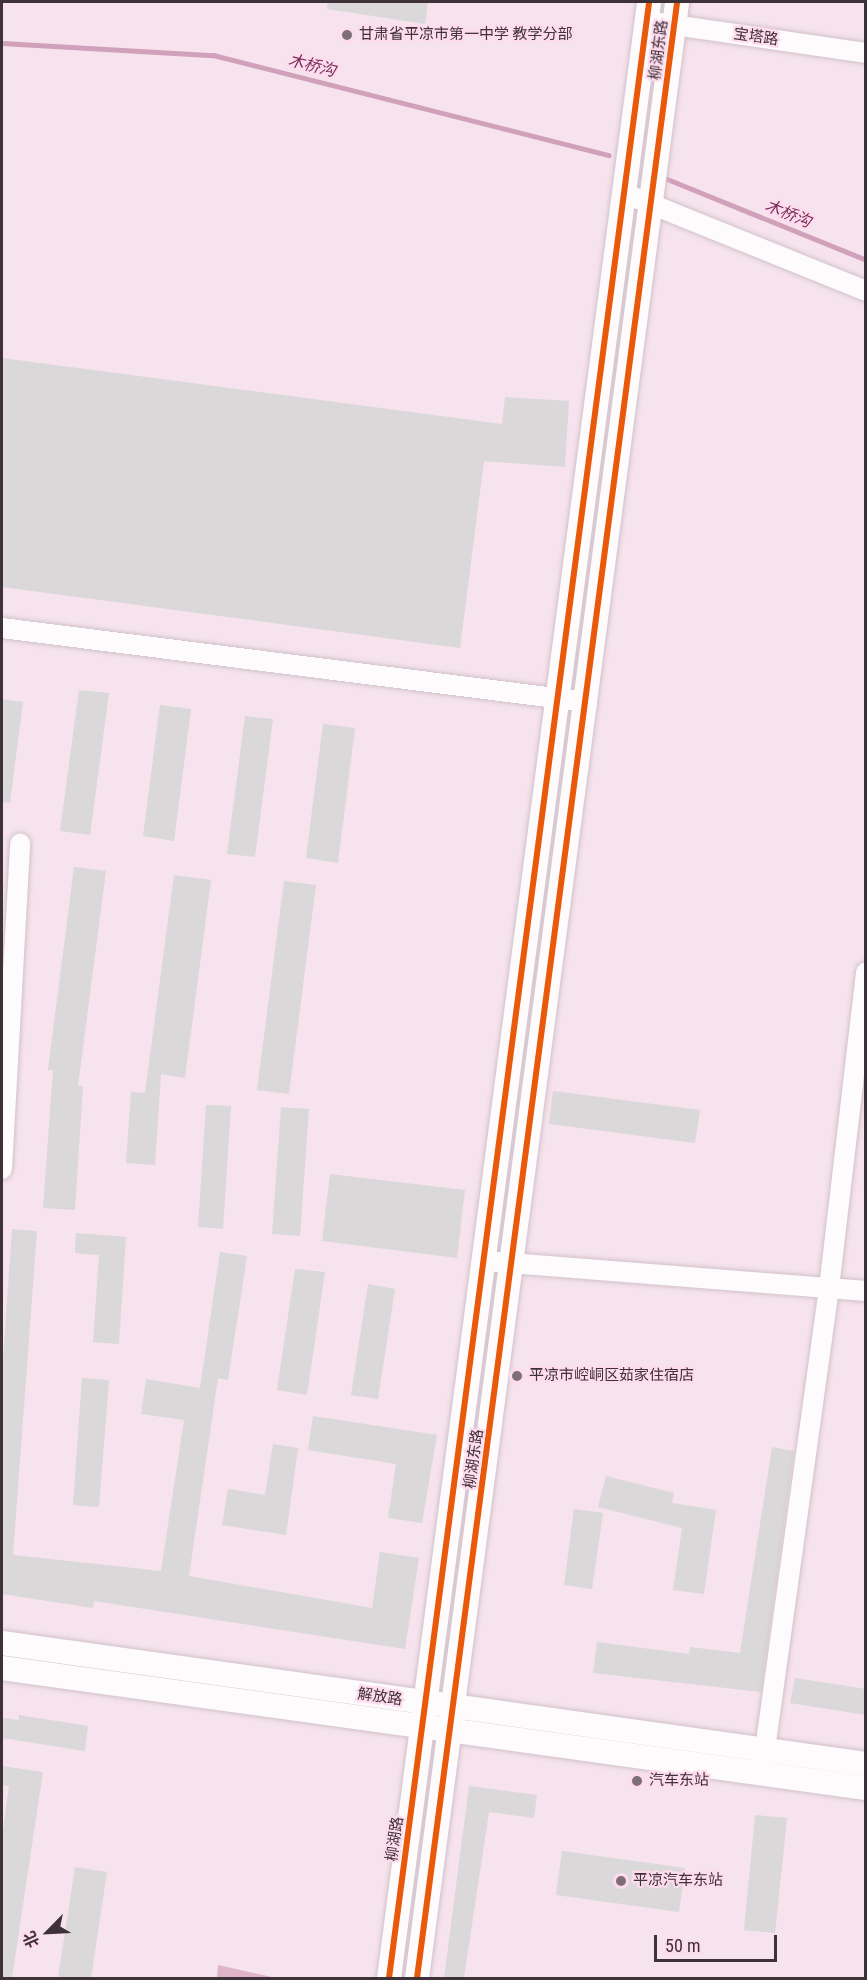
<!DOCTYPE html>
<html>
<head>
<meta charset="utf-8">
<style>
	body { margin:0 }
	#map { position:relative; width:867px; height:1980px; overflow:hidden; background:#f6e3ed; font-family:"Roboto Condensed","Noto Sans SC",sans-serif }
	div>[style] { position:absolute }
	.forest>* { inset:0; background:#dfb4cb }
	.stream>* { height:5px; margin:-2.5px; padding:0 2.5px; transform-origin:2.5px; border-radius:2.5px; background:#d1a0bb }
	.building>* { inset:0; background:#dad8d8 }
	.roads { filter:drop-shadow(0 0 2px #d1c2ca) drop-shadow(0 0 2px #d1c2ca) }
	.minor>* { height:20px; margin:-10px; padding:0 10px; transform-origin:10px; border-radius:10px; background:#fefbfc }
	.major>* { height:24px; margin:-12px; padding:0 12px; transform-origin:12px; border-radius:12px; background:#fefbfc }
	.cycleway>* { height:6px; margin:-3px; padding:0 3px; transform-origin:3px; border-radius:3px; background:#e8590c }
	.dots>* { width:16px; height:16px; translate:-50% -50%; box-sizing:border-box; border:3px solid #fedbed; border-radius:50% }
	span { translate:-50% -50%; white-space:nowrap; text-align:center; line-height:1.15; -webkit-text-stroke:4.5px #fedbed; paint-order:stroke }
	.poi-label { font-size:15px; color:#3e3138 }
	.left { translate:0 -50%; text-align:left }
	.street-label { font-size:15px; color:#3e3138 }
	.water-label { font-size:16px; color:#782e5b; font-style:italic }
	.frame { position:absolute; inset:0; border:3px solid #3e3138; pointer-events:none }
	.north { position:absolute; left:18px; top:1902px; width:60px; height:60px; -webkit-text-stroke:4px #fedbed; paint-order:stroke; rotate:246deg; font-size:16px; font-weight:700; line-height:24px; text-align:center; color:#3e3138 }
	.north::after { content:''; display:block; margin:auto; width:21px; height:27px; background:#3e3138; clip-path:polygon(50% 0,100% 100%,50% 72%,0 100%) }
	.scale { position:absolute; left:654px; top:1935px; width:123px; height:27px; box-sizing:border-box; border:3px solid #3e3138; border-top:0; padding-left:8px; font-size:18px; line-height:21px; white-space:nowrap; color:#3e3138; -webkit-text-stroke:4px #fedbed; paint-order:stroke }
</style>
</head>
<body>
<div id="map">
	<div class="forest">
		<i style="clip-path:polygon(218px 1965px,276px 1978px,217px 1978px)"></i>
	</div>
	<div class="stream">
		<i style="left:2px;top:43px;width:211px;rotate:3.3deg"></i>
		<i style="left:213px;top:55px;width:408px;rotate:14.2deg"></i>
		<i style="left:667px;top:179px;width:215px;rotate:22.1deg"></i>
	</div>
	<div class="building">
		<i style="clip-path:polygon(328px 2px,428px 2px,425px 24px,327px 9px)"></i>
		<i style="clip-path:polygon(2px 358px,502px 424px,505px 397px,569px 401px,565px 467px,484px 461px,460px 648px,2px 587px)"></i>
		<i style="clip-path:polygon(79px 690px,109px 693px,90px 835px,60px 831px)"></i>
		<i style="clip-path:polygon(2px 699px,23px 702px,10px 803px,2px 802px)"></i>
		<i style="clip-path:polygon(160px 705px,191px 709px,174px 841px,143px 836px)"></i>
		<i style="clip-path:polygon(245px 716px,273px 719px,255px 857px,227px 854px)"></i>
		<i style="clip-path:polygon(323px 724px,355px 728px,338px 863px,306px 858px)"></i>
		<i style="clip-path:polygon(74px 867px,106px 871px,78px 1086px,83px 1086px,75px 1210px,43px 1208px,53px 1070px,48px 1070px)"></i>
		<i style="clip-path:polygon(174px 875px,211px 880px,185px 1078px,161px 1074px,155px 1165px,126px 1163px,131px 1092px,145px 1093px)"></i>
		<i style="clip-path:polygon(284px 881px,316px 885px,289px 1094px,257px 1090px)"></i>
		<i style="clip-path:polygon(553px 1091px,700px 1110px,695px 1143px,549px 1124px)"></i>
		<i style="clip-path:polygon(206px 1105px,231px 1106px,223px 1229px,198px 1227px)"></i>
		<i style="clip-path:polygon(281px 1107px,309px 1109px,300px 1236px,272px 1234px)"></i>
		<i style="clip-path:polygon(330px 1174px,465px 1190px,457px 1258px,322px 1241px)"></i>
		<i style="clip-path:polygon(12px 1229px,37px 1231px,13px 1555px,161px 1571px,184px 1420px,141px 1414px,146px 1379px,200px 1388px,220px 1252px,247px 1256px,228px 1380px,218px 1378px,189px 1576px,372px 1608px,380px 1552px,419px 1558px,405px 1649px,94px 1601px,93px 1608px,2px 1594px,2px 1375px)"></i>
		<i style="clip-path:polygon(76px 1233px,126px 1237px,119px 1344px,93px 1342px,99px 1255px,75px 1253px)"></i>
		<i style="clip-path:polygon(295px 1269px,325px 1272px,307px 1395px,277px 1390px)"></i>
		<i style="clip-path:polygon(368px 1284px,395px 1289px,378px 1399px,351px 1395px)"></i>
		<i style="clip-path:polygon(82px 1378px,109px 1380px,99px 1507px,73px 1505px)"></i>
		<i style="clip-path:polygon(313px 1416px,437px 1435px,422px 1523px,388px 1518px,396px 1464px,308px 1450px)"></i>
		<i style="clip-path:polygon(273px 1444px,298px 1448px,286px 1535px,222px 1525px,228px 1489px,265px 1495px)"></i>
		<i style="clip-path:polygon(772px 1447px,794px 1451px,761px 1692px,593px 1673px,597px 1642px,689px 1654px,690px 1647px,740px 1653px)"></i>
		<i style="clip-path:polygon(606px 1476px,674px 1493px,672px 1503px,716px 1510px,704px 1594px,673px 1590px,682px 1528px,598px 1507px)"></i>
		<i style="clip-path:polygon(574px 1509px,603px 1513px,592px 1589px,564px 1585px)"></i>
		<i style="clip-path:polygon(795px 1678px,866px 1689px,866px 1715px,790px 1703px)"></i>
		<i style="clip-path:polygon(19px 1715px,88px 1726px,85px 1751px,2px 1738px,2px 1718px,19px 1720px)"></i>
		<i style="clip-path:polygon(2px 1766px,43px 1772px,12px 1978px,2px 1978px,2px 1838px,9px 1786px,2px 1785px)"></i>
		<i style="clip-path:polygon(469px 1786px,537px 1795px,534px 1818px,489px 1812px,464px 1978px,444px 1978px)"></i>
		<i style="clip-path:polygon(755px 1815px,787px 1818px,775px 1933px,744px 1930px)"></i>
		<i style="clip-path:polygon(562px 1851px,685px 1868px,679px 1912px,556px 1895px)"></i>
		<i style="clip-path:polygon(75px 1867px,107px 1872px,91px 1978px,58px 1978px)"></i>
	</div>
	<div class="roads">
		<div class="minor">
			<i style="left:647px;top:21px;width:221px;rotate:8.3deg"></i>
			<i style="left:626px;top:194px;width:259px;rotate:22deg"></i>
			<i style="left:2px;top:628px;width:590px;rotate:7.21deg"></i>
			<i style="left:2px;top:1169px;width:326px;rotate:-86.8deg"></i>
			<i style="left:485px;top:1261px;width:382px;rotate:4.5deg"></i>
			<i style="left:763px;top:1764px;width:481px;rotate:-82.1deg"></i>
			<i style="left:829px;top:1288px;width:318px;rotate:-83.3deg"></i>
		</div>
		<div class="major">
			<i style="left:2px;top:1643px;width:872px;rotate:7.97deg"></i>
			<i style="left:2px;top:1668px;width:872px;rotate:7.91deg"></i>
			<i style="left:389px;top:1978px;width:1993px;rotate:-82.5deg"></i>
			<i style="left:417px;top:1978px;width:1993px;rotate:-82.5deg"></i>
		</div>
	</div>
	<div class="cycleway">
		<i style="left:389px;top:1978px;width:1993px;rotate:-82.5deg"></i>
		<i style="left:417px;top:1978px;width:1993px;rotate:-82.5deg"></i>
	</div>
	<div class="dots">
		<i style="left:347px;top:35px;background:#7e6f77"></i>
		<i style="left:517px;top:1376px;background:#7e6f77"></i>
		<i style="left:637px;top:1781px;background:#7e6f77"></i>
		<i style="left:621px;top:1881px;background:#7e6f77"></i>
	</div>
	<div class="poi-label">
		<span class="left" style="left:359px;top:35px">甘肃省平凉市第一中学 教学分部</span>
		<span class="left" style="left:529px;top:1376px">平凉市崆峒区茹家住宿店</span>
		<span class="left" style="left:649px;top:1781px">汽车东站</span>
		<span class="left" style="left:633px;top:1881px">平凉汽车东站</span>
	</div>
	<div class="street-label">
		<span style="left:756px;top:37px;rotate:8deg">宝塔路</span>
		<span style="left:659px;top:50px;rotate:-83deg">柳湖东路</span>
		<span style="left:474px;top:1459px;rotate:-82deg">柳湖东路</span>
		<span style="left:380px;top:1697px;rotate:8deg">解放路</span>
		<span style="left:395px;top:1839px;rotate:-82deg">柳湖路</span>
	</div>
	<div class="water-label">
		<span style="left:312px;top:66px;rotate:14deg">木桥沟</span>
		<span style="left:788px;top:214px;rotate:22deg">木桥沟</span>
	</div>
	<div class="frame"></div>
	<div class="north">北</div>
	<div class="scale">50 m</div>
</div>
</body>
</html>
